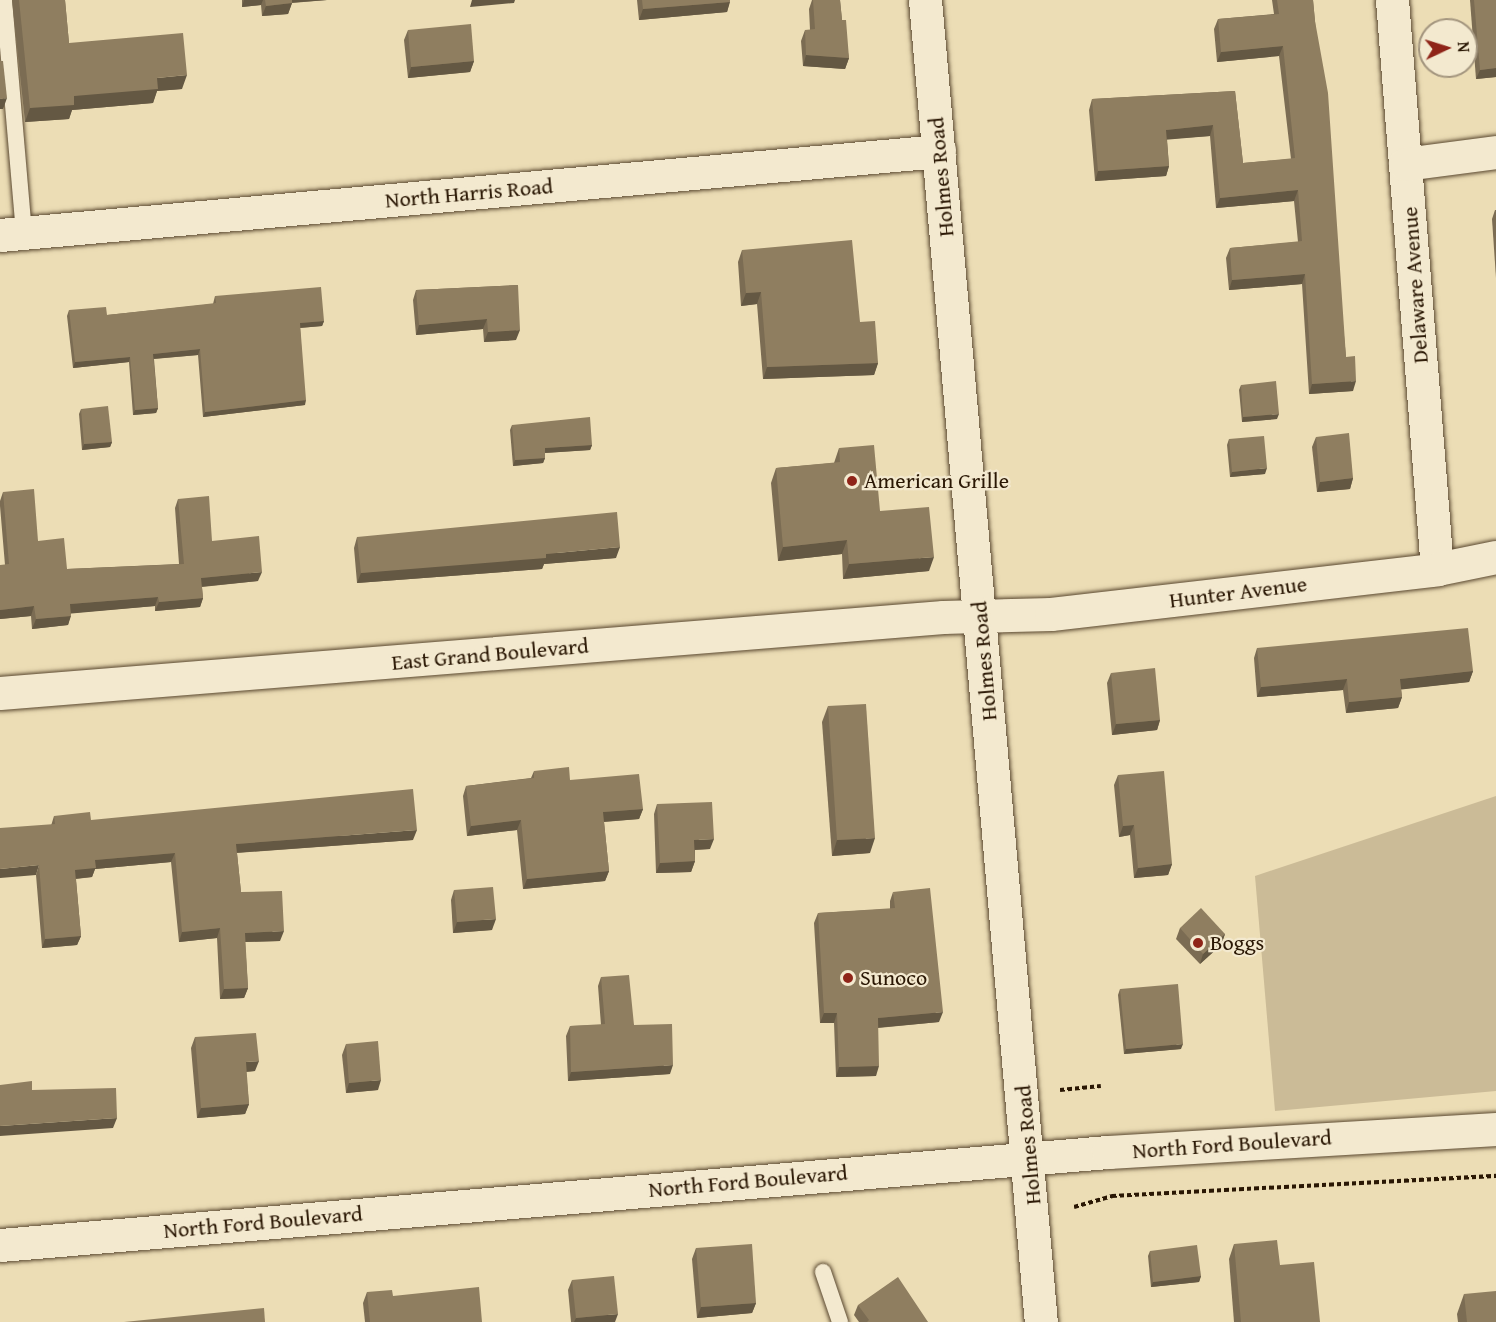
<!DOCTYPE html>
<html>
<head>
<meta charset="utf-8">
<style>
	body { margin:0 }
	#map { position:relative; width:1496px; height:1322px; overflow:hidden; background:#ecddb5; font-family:"Gentium Book Plus",serif }
	div>[style] { position:absolute }
	.green>* { inset:0; background:#cbbb97 }
	.path>* { height:4px; margin-top:-2px; transform-origin:0; background:repeating-linear-gradient(90deg,#2a1704 0 4.5px,transparent 0 7.5px) }
	.roads { filter:drop-shadow(0 0 2px #5a4830) drop-shadow(0 0 2px #5a4830) }
	.service>* { height:16px; margin:-8px; padding:0 8px; transform-origin:8px; border-radius:8px; background:#f3e9cf }
	.minor>* { height:33px; margin:-16.5px; padding:0 16.5px; transform-origin:16.5px; border-radius:16.5px; background:#f3e9cf }
	.tertiary>* { height:33px; margin:-16.5px; padding:0 16.5px; transform-origin:16.5px; border-radius:16.5px; background:#f3e9cf }
	.secondary>* { height:33px; margin:-16.5px; padding:0 16.5px; transform-origin:16.5px; border-radius:16.5px; background:#f3e9cf }
	.wall>* { inset:0; background:#7b6c53 }
	.shaded-wall>* { inset:0; background:#645843 }
	.building>* { inset:0; background:#8f7e60 }
	.dots>* { width:16px; height:16px; translate:-50% -50%; box-sizing:border-box; border:3px solid #f3e9cf; border-radius:50% }
	span { translate:-50% -50%; white-space:nowrap; text-align:center; line-height:1.15; -webkit-text-stroke:4.5px #f3e9cf; paint-order:stroke }
	.street-label { font-size:22px; color:#2a1704 }
	.poi-label { font-size:22px; color:#2a1704 }
	.left { translate:0 -50%; text-align:left }
	.north { position:absolute; left:1418px; top:18px; width:60px; height:60px; box-sizing:border-box; background:#f3e9cf; border:2px solid #a3957e; border-radius:50%; rotate:86deg; font-size:16px; font-weight:700; line-height:24px; text-align:center; color:#2a1704 }
	.north::after { content:''; display:block; margin:auto; width:21px; height:27px; background:#8f2418; clip-path:polygon(50% 0,100% 100%,50% 72%,0 100%) }
</style>
</head>
<body>
<div id="map">
	<div class="green">
		<i style="clip-path:polygon(1496px 796px,1496px 1091px,1275px 1111px,1255px 876px)"></i>
	</div>
	<div class="path">
		<i style="left:1060px;top:1090px;width:41px;rotate:-5.6deg"></i>
		<i style="left:1074px;top:1207px;width:40px;rotate:-16deg"></i>
		<i style="left:1112px;top:1196px;width:385px;rotate:-3deg"></i>
	</div>
	<div class="roads">
		<div class="service">
			<i style="left:4px;top:0;width:234px;rotate:85.1deg"></i>
			<i style="left:823px;top:1272px;width:53px;rotate:71.2deg"></i>
		</div>
		<div class="minor">
			<i style="left:1392px;top:0;width:571px;rotate:85.48deg"></i>
			<i style="left:1405px;top:164px;width:92px;rotate:-7.5deg"></i>
			<i style="left:0;top:693px;width:946px;rotate:-4.61deg"></i>
			<i style="left:943px;top:617px;width:108px;rotate:-1.6deg"></i>
			<i style="left:1051px;top:614px;width:389px;rotate:-6.6deg"></i>
			<i style="left:1437px;top:569px;width:60px;rotate:-11.5deg"></i>
		</div>
		<div class="tertiary">
			<i style="left:0;top:235px;width:943px;rotate:-5.11deg"></i>
		</div>
		<div class="secondary">
			<i style="left:925px;top:0;width:1327px;rotate:84.99deg"></i>
			<i style="left:0;top:1245px;width:1112px;rotate:-4.8deg"></i>
			<i style="left:1108px;top:1152px;width:389px;rotate:-3.4deg"></i>
		</div>
	</div>
	<div class="wall">
		<i style="clip-path:polygon(12px 0,65px 0,69px 43px,182px 89px,157px 91px,153px 103px,72px 110px,69px 119px,25px 122px)"></i>
		<i style="clip-path:polygon(242px 0,327px 0,292px 3px,288px 14px,262px 16px,261px 5px,242px 7px)"></i>
		<i style="clip-path:polygon(637px 0,730px 0,727px 12px,639px 20px)"></i>
		<i style="clip-path:polygon(812px 0,840px 0,842px 20px,849px 58px,845px 69px,803px 66px,801px 41px,805px 30px,810px 30px,809px 9px)"></i>
		<i style="clip-path:polygon(1272px 0,1313px 0,1346px 357px,1353px 391px,1309px 394px,1302px 284px,1229px 290px,1226px 258px,1230px 248px,1298px 242px,1294px 201px,1216px 208px,1210px 136px,1167px 139px,1169px 166px,1166px 176px,1095px 181px,1089px 110px,1092px 99px,1235px 91px,1243px 163px,1291px 159px,1279px 56px,1217px 62px,1214px 29px,1218px 19px,1274px 14px)"></i>
		<i style="clip-path:polygon(1470px 0,1496px 0,1496px 77px,1476px 79px)"></i>
		<i style="clip-path:polygon(408px 30px,474px 61px,470px 72px,408px 78px,404px 40px)"></i>
		<i style="clip-path:polygon(1495px 210px,1496px 210px,1496px 278px,1492px 219px)"></i>
		<i style="clip-path:polygon(742px 250px,860px 322px,878px 363px,874px 375px,763px 379px,757px 304px,741px 306px,738px 262px)"></i>
		<i style="clip-path:polygon(518px 285px,516px 340px,484px 342px,483px 329px,416px 335px,413px 300px,416px 290px)"></i>
		<i style="clip-path:polygon(215px 296px,324px 321px,322px 326px,300px 328px,305px 405px,203px 417px,198px 355px,154px 359px,158px 408px,156px 413px,133px 415px,129px 362px,73px 368px,67px 316px,69px 310px,107px 315px,213px 304px)"></i>
		<i style="clip-path:polygon(1241px 385px,1277px 419px,1242px 422px,1239px 390px)"></i>
		<i style="clip-path:polygon(81px 409px,112px 442px,110px 447px,82px 450px,79px 414px)"></i>
		<i style="clip-path:polygon(512px 425px,592px 445px,590px 450px,545px 453px,545px 458px,543px 463px,513px 466px,510px 430px)"></i>
		<i style="clip-path:polygon(1316px 437px,1353px 478px,1350px 489px,1317px 492px,1312px 447px)"></i>
		<i style="clip-path:polygon(1229px 439px,1265px 474px,1230px 477px,1227px 445px)"></i>
		<i style="clip-path:polygon(839px 448px,880px 511px,929px 571px,843px 579px,842px 554px,778px 561px,771px 483px,776px 468px,834px 463px)"></i>
		<i style="clip-path:polygon(3px 492px,38px 541px,67px 569px,179px 564px,175px 508px,178px 499px,212px 541px,258px 581px,202px 587px,203px 598px,200px 607px,155px 611px,155px 606px,71px 613px,68px 625px,32px 629px,31px 616px,0 619px,0 565px,5px 565px,0 506px,0 501px)"></i>
		<i style="clip-path:polygon(357px 537px,616px 558px,544px 564px,542px 569px,357px 583px,354px 548px)"></i>
		<i style="clip-path:polygon(1257px 648px,1473px 671px,1469px 682px,1401px 689px,1402px 697px,1398px 708px,1346px 713px,1343px 690px,1257px 697px,1254px 658px)"></i>
		<i style="clip-path:polygon(1111px 673px,1160px 720px,1157px 730px,1112px 735px,1107px 683px)"></i>
		<i style="clip-path:polygon(828px 706px,870px 853px,832px 856px,822px 722px)"></i>
		<i style="clip-path:polygon(534px 771px,570px 780px,643px 809px,639px 819px,604px 822px,609px 871px,605px 881px,523px 889px,517px 830px,467px 836px,463px 796px,466px 786px,531px 778px)"></i>
		<i style="clip-path:polygon(1118px 775px,1172px 864px,1168px 875px,1134px 878px,1130px 835px,1119px 837px,1114px 785px)"></i>
		<i style="clip-path:polygon(657px 804px,710px 849px,695px 850px,695px 861px,691px 872px,656px 873px,654px 814px)"></i>
		<i style="clip-path:polygon(54px 816px,91px 820px,413px 840px,237px 853px,241px 892px,280px 941px,245px 942px,248px 988px,244px 998px,220px 999px,217px 938px,179px 942px,171px 862px,95px 869px,92px 877px,76px 879px,81px 936px,77px 945px,42px 948px,36px 875px)"></i>
		<i style="clip-path:polygon(454px 890px,492px 930px,453px 933px,451px 900px)"></i>
		<i style="clip-path:polygon(893px 892px,939px 1022px,878px 1028px,876px 1076px,836px 1077px,834px 1023px,820px 1023px,814px 923px,818px 913px,890px 909px,890px 901px)"></i>
		<i style="clip-path:polygon(1180px 928px,1225px 934px,1221px 945px,1200px 964px,1176px 939px)"></i>
		<i style="clip-path:polygon(601px 977px,634px 1025px,670px 1074px,568px 1081px,566px 1036px,570px 1026px,601px 1025px,598px 986px)"></i>
		<i style="clip-path:polygon(1120px 989px,1181px 1049px,1124px 1054px,1118px 995px)"></i>
		<i style="clip-path:polygon(195px 1037px,255px 1071px,246px 1072px,249px 1104px,245px 1114px,197px 1118px,191px 1048px)"></i>
		<i style="clip-path:polygon(346px 1044px,378px 1090px,346px 1093px,342px 1055px)"></i>
		<i style="clip-path:polygon(1234px 1244px,1280px 1265px,1320px 1322px,1234px 1322px,1229px 1259px)"></i>
		<i style="clip-path:polygon(696px 1248px,756px 1303px,752px 1313px,697px 1318px,692px 1259px)"></i>
		<i style="clip-path:polygon(1150px 1251px,1201px 1276px,1199px 1282px,1151px 1287px,1148px 1256px)"></i>
		<i style="clip-path:polygon(572px 1280px,615px 1322px,571px 1322px,568px 1290px)"></i>
		<i style="clip-path:polygon(367px 1292px,393px 1296px,482px 1322px,365px 1322px,363px 1303px)"></i>
		<i style="clip-path:polygon(1464px 1294px,1496px 1322px,1458px 1322px,1457px 1314px)"></i>
		<i style="clip-path:polygon(858px 1305px,928px 1322px,859px 1322px,854px 1315px)"></i>
	</div>
	<div class="shaded-wall">
		<i style="clip-path:polygon(244px 0,263px 0,261px 5px,242px 7px)"></i>
		<i style="clip-path:polygon(289px 0,327px 0,287px 3px)"></i>
		<i style="clip-path:polygon(472px 0,515px 0,514px 3px,470px 7px)"></i>
		<i style="clip-path:polygon(730px 2px,727px 12px,639px 20px,643px 9px)"></i>
		<i style="clip-path:polygon(292px 3px,288px 14px,262px 16px,266px 6px)"></i>
		<i style="clip-path:polygon(1283px 46px,1279px 56px,1217px 62px,1221px 52px)"></i>
		<i style="clip-path:polygon(806px 55px,849px 58px,845px 69px,803px 66px)"></i>
		<i style="clip-path:polygon(474px 61px,470px 72px,408px 78px,411px 67px)"></i>
		<i style="clip-path:polygon(1496px 68px,1496px 77px,1476px 79px,1480px 70px)"></i>
		<i style="clip-path:polygon(187px 75px,182px 89px,157px 91px,153px 103px,72px 110px,69px 119px,25px 122px,30px 108px,74px 96px,157px 78px)"></i>
		<i style="clip-path:polygon(7px 98px,3px 109px,0 109px,0 99px)"></i>
		<i style="clip-path:polygon(1213px 125px,1210px 136px,1163px 140px,1166px 130px)"></i>
		<i style="clip-path:polygon(1169px 166px,1166px 176px,1095px 181px,1098px 171px)"></i>
		<i style="clip-path:polygon(1298px 190px,1294px 201px,1216px 208px,1220px 198px)"></i>
		<i style="clip-path:polygon(1305px 274px,1302px 284px,1229px 290px,1232px 280px)"></i>
		<i style="clip-path:polygon(761px 292px,757px 304px,741px 306px,746px 293px)"></i>
		<i style="clip-path:polygon(487px 319px,483px 329px,416px 335px,419px 325px)"></i>
		<i style="clip-path:polygon(324px 321px,322px 326px,298px 328px,300px 323px)"></i>
		<i style="clip-path:polygon(520px 330px,516px 340px,484px 342px,488px 332px)"></i>
		<i style="clip-path:polygon(200px 349px,198px 355px,151px 359px,153px 354px)"></i>
		<i style="clip-path:polygon(130px 357px,129px 362px,73px 368px,75px 362px)"></i>
		<i style="clip-path:polygon(878px 363px,874px 375px,763px 379px,767px 367px)"></i>
		<i style="clip-path:polygon(1356px 381px,1353px 391px,1309px 394px,1312px 384px)"></i>
		<i style="clip-path:polygon(306px 400px,305px 405px,203px 417px,205px 412px)"></i>
		<i style="clip-path:polygon(158px 408px,156px 413px,133px 415px,135px 410px)"></i>
		<i style="clip-path:polygon(1279px 414px,1277px 419px,1242px 422px,1243px 417px)"></i>
		<i style="clip-path:polygon(112px 442px,110px 447px,82px 450px,84px 444px)"></i>
		<i style="clip-path:polygon(592px 445px,590px 450px,543px 453px,545px 448px)"></i>
		<i style="clip-path:polygon(545px 458px,543px 463px,513px 466px,515px 460px)"></i>
		<i style="clip-path:polygon(1267px 468px,1265px 474px,1230px 477px,1232px 472px)"></i>
		<i style="clip-path:polygon(1353px 478px,1350px 489px,1317px 492px,1320px 482px)"></i>
		<i style="clip-path:polygon(847px 540px,842px 554px,778px 561px,783px 547px)"></i>
		<i style="clip-path:polygon(620px 547px,616px 558px,544px 564px,542px 569px,357px 583px,361px 573px,546px 554px)"></i>
		<i style="clip-path:polygon(934px 557px,929px 571px,843px 579px,849px 564px)"></i>
		<i style="clip-path:polygon(262px 572px,258px 581px,198px 587px,201px 578px)"></i>
		<i style="clip-path:polygon(158px 597px,155px 606px,66px 614px,70px 604px)"></i>
		<i style="clip-path:polygon(203px 598px,200px 607px,155px 611px,159px 602px)"></i>
		<i style="clip-path:polygon(34px 606px,31px 616px,0 619px,0 610px)"></i>
		<i style="clip-path:polygon(71px 616px,68px 625px,32px 629px,36px 619px)"></i>
		<i style="clip-path:polygon(1473px 671px,1469px 682px,1397px 690px,1400px 679px)"></i>
		<i style="clip-path:polygon(1347px 679px,1343px 690px,1257px 697px,1261px 687px)"></i>
		<i style="clip-path:polygon(1402px 697px,1398px 708px,1346px 713px,1349px 702px)"></i>
		<i style="clip-path:polygon(1160px 720px,1157px 730px,1112px 735px,1116px 724px)"></i>
		<i style="clip-path:polygon(643px 809px,639px 819px,600px 822px,603px 812px)"></i>
		<i style="clip-path:polygon(521px 820px,517px 830px,467px 836px,471px 826px)"></i>
		<i style="clip-path:polygon(1134px 825px,1130px 835px,1119px 837px,1123px 826px)"></i>
		<i style="clip-path:polygon(417px 830px,413px 840px,233px 853px,236px 844px)"></i>
		<i style="clip-path:polygon(875px 838px,870px 853px,832px 856px,837px 840px)"></i>
		<i style="clip-path:polygon(714px 839px,710px 849px,690px 850px,694px 840px)"></i>
		<i style="clip-path:polygon(175px 853px,171px 862px,95px 869px,92px 877px,72px 879px,75px 870px,95px 860px)"></i>
		<i style="clip-path:polygon(695px 861px,691px 872px,656px 873px,660px 863px)"></i>
		<i style="clip-path:polygon(1172px 864px,1168px 875px,1134px 878px,1138px 868px)"></i>
		<i style="clip-path:polygon(39px 865px,36px 875px,0 878px,0 869px)"></i>
		<i style="clip-path:polygon(609px 871px,605px 881px,523px 889px,527px 879px)"></i>
		<i style="clip-path:polygon(496px 919px,492px 930px,453px 933px,457px 922px)"></i>
		<i style="clip-path:polygon(220px 928px,217px 938px,179px 942px,182px 932px)"></i>
		<i style="clip-path:polygon(284px 931px,280px 941px,241px 942px,245px 933px)"></i>
		<i style="clip-path:polygon(1225px 934px,1221px 945px,1200px 964px,1203px 954px)"></i>
		<i style="clip-path:polygon(81px 936px,77px 945px,42px 948px,45px 939px)"></i>
		<i style="clip-path:polygon(248px 988px,244px 998px,220px 999px,224px 989px)"></i>
		<i style="clip-path:polygon(943px 1012px,939px 1022px,874px 1028px,878px 1018px)"></i>
		<i style="clip-path:polygon(824px 1013px,837px 1013px,834px 1023px,820px 1023px)"></i>
		<i style="clip-path:polygon(1183px 1044px,1181px 1049px,1124px 1054px,1126px 1049px)"></i>
		<i style="clip-path:polygon(259px 1061px,255px 1071px,242px 1072px,246px 1062px)"></i>
		<i style="clip-path:polygon(673px 1065px,670px 1074px,568px 1081px,571px 1072px)"></i>
		<i style="clip-path:polygon(879px 1066px,876px 1076px,836px 1077px,839px 1067px)"></i>
		<i style="clip-path:polygon(381px 1080px,378px 1090px,346px 1093px,349px 1083px)"></i>
		<i style="clip-path:polygon(249px 1104px,245px 1114px,197px 1118px,201px 1108px)"></i>
		<i style="clip-path:polygon(117px 1118px,113px 1128px,0 1136px,0 1126px)"></i>
		<i style="clip-path:polygon(1201px 1276px,1199px 1282px,1151px 1287px,1153px 1282px)"></i>
		<i style="clip-path:polygon(756px 1303px,752px 1313px,697px 1318px,701px 1307px)"></i>
		<i style="clip-path:polygon(618px 1314px,615px 1322px,574px 1322px,576px 1318px)"></i>
	</div>
	<div class="building">
		<i style="clip-path:polygon(19px 0,65px 0,69px 43px,183px 33px,187px 75px,157px 78px,158px 89px,74px 96px,74px 105px,30px 108px)"></i>
		<i style="clip-path:polygon(265px 0,292px 0,292px 3px,266px 6px)"></i>
		<i style="clip-path:polygon(642px 0,730px 0,730px 2px,643px 9px)"></i>
		<i style="clip-path:polygon(813px 0,840px 0,842px 20px,846px 20px,849px 58px,806px 55px,805px 30px,815px 29px)"></i>
		<i style="clip-path:polygon(1277px 0,1313px 0,1315px 21px,1328px 93px,1346px 357px,1355px 356px,1356px 381px,1312px 384px,1305px 274px,1232px 280px,1230px 248px,1302px 241px,1298px 190px,1220px 198px,1213px 125px,1166px 130px,1169px 166px,1098px 171px,1092px 99px,1235px 91px,1243px 163px,1295px 158px,1283px 46px,1221px 52px,1218px 19px,1279px 14px)"></i>
		<i style="clip-path:polygon(1474px 0,1496px 0,1496px 68px,1480px 70px)"></i>
		<i style="clip-path:polygon(471px 24px,474px 61px,411px 67px,408px 30px)"></i>
		<i style="clip-path:polygon(0 61px,3px 61px,7px 98px,0 99px)"></i>
		<i style="clip-path:polygon(852px 240px,860px 322px,875px 321px,878px 363px,767px 367px,761px 292px,746px 293px,742px 250px)"></i>
		<i style="clip-path:polygon(518px 285px,520px 330px,488px 332px,487px 319px,419px 325px,416px 290px)"></i>
		<i style="clip-path:polygon(321px 287px,324px 321px,300px 323px,306px 400px,205px 412px,200px 349px,153px 354px,158px 408px,135px 410px,130px 357px,75px 362px,69px 310px,106px 307px,107px 315px,216px 303px,215px 296px)"></i>
		<i style="clip-path:polygon(1276px 381px,1279px 414px,1243px 417px,1241px 385px)"></i>
		<i style="clip-path:polygon(108px 406px,112px 442px,84px 444px,81px 409px)"></i>
		<i style="clip-path:polygon(590px 417px,592px 445px,545px 448px,545px 458px,515px 460px,512px 425px)"></i>
		<i style="clip-path:polygon(1349px 433px,1353px 478px,1320px 482px,1316px 437px)"></i>
		<i style="clip-path:polygon(1264px 436px,1267px 468px,1232px 472px,1229px 439px)"></i>
		<i style="clip-path:polygon(874px 445px,880px 511px,929px 507px,934px 557px,849px 564px,847px 540px,783px 547px,776px 468px,840px 462px,839px 448px)"></i>
		<i style="clip-path:polygon(34px 489px,38px 541px,64px 538px,67px 569px,184px 564px,178px 499px,209px 496px,212px 541px,259px 536px,262px 572px,201px 578px,203px 598px,159px 602px,158px 597px,70px 604px,71px 616px,36px 619px,34px 606px,0 610px,0 565px,9px 564px,3px 492px)"></i>
		<i style="clip-path:polygon(617px 512px,620px 547px,546px 554px,546px 558px,361px 573px,357px 537px)"></i>
		<i style="clip-path:polygon(1468px 628px,1473px 671px,1400px 679px,1402px 697px,1349px 702px,1347px 679px,1261px 687px,1257px 648px)"></i>
		<i style="clip-path:polygon(1155px 668px,1160px 720px,1116px 724px,1111px 673px)"></i>
		<i style="clip-path:polygon(866px 704px,875px 838px,837px 840px,828px 706px)"></i>
		<i style="clip-path:polygon(569px 767px,570px 780px,639px 774px,643px 809px,603px 812px,609px 871px,527px 879px,521px 820px,471px 826px,466px 786px,534px 778px,534px 771px)"></i>
		<i style="clip-path:polygon(1164px 771px,1172px 864px,1138px 868px,1134px 825px,1123px 826px,1118px 775px)"></i>
		<i style="clip-path:polygon(413px 789px,417px 830px,236px 844px,241px 892px,282px 891px,284px 931px,245px 933px,248px 988px,224px 989px,220px 928px,182px 932px,175px 853px,95px 860px,96px 868px,75px 870px,81px 936px,45px 939px,39px 865px,0 869px,0 828px,55px 824px,54px 816px,90px 812px,91px 820px)"></i>
		<i style="clip-path:polygon(712px 802px,714px 839px,694px 840px,695px 861px,660px 863px,657px 804px)"></i>
		<i style="clip-path:polygon(493px 887px,496px 919px,457px 922px,454px 890px)"></i>
		<i style="clip-path:polygon(930px 888px,943px 1012px,878px 1018px,879px 1066px,839px 1067px,837px 1013px,824px 1013px,818px 913px,895px 908px,893px 892px)"></i>
		<i style="clip-path:polygon(1201px 908px,1225px 934px,1203px 954px,1180px 928px)"></i>
		<i style="clip-path:polygon(629px 975px,634px 1025px,672px 1024px,673px 1065px,571px 1072px,570px 1026px,605px 1024px,601px 977px)"></i>
		<i style="clip-path:polygon(1178px 984px,1183px 1044px,1126px 1049px,1120px 989px)"></i>
		<i style="clip-path:polygon(256px 1033px,259px 1061px,246px 1062px,249px 1104px,201px 1108px,195px 1037px)"></i>
		<i style="clip-path:polygon(378px 1041px,381px 1080px,349px 1083px,346px 1044px)"></i>
		<i style="clip-path:polygon(32px 1081px,32px 1090px,116px 1088px,117px 1118px,0 1126px,0 1085px)"></i>
		<i style="clip-path:polygon(1277px 1240px,1280px 1265px,1314px 1262px,1320px 1322px,1241px 1322px,1234px 1244px)"></i>
		<i style="clip-path:polygon(752px 1244px,756px 1303px,701px 1307px,696px 1248px)"></i>
		<i style="clip-path:polygon(1197px 1245px,1201px 1276px,1153px 1282px,1150px 1251px)"></i>
		<i style="clip-path:polygon(614px 1276px,618px 1314px,576px 1318px,572px 1280px)"></i>
		<i style="clip-path:polygon(898px 1277px,928px 1322px,867px 1322px,869px 1320px,858px 1305px)"></i>
		<i style="clip-path:polygon(479px 1287px,482px 1322px,370px 1322px,367px 1292px,392px 1290px,393px 1296px)"></i>
		<i style="clip-path:polygon(1496px 1291px,1496px 1322px,1467px 1322px,1464px 1294px)"></i>
		<i style="clip-path:polygon(264px 1308px,265px 1322px,124px 1322px)"></i>
	</div>
	<div class="dots">
		<i style="left:852px;top:481px;background:#8f2418"></i>
		<i style="left:1198px;top:943px;background:#8f2418"></i>
		<i style="left:848px;top:978px;background:#8f2418"></i>
	</div>
	<div class="street-label">
		<span style="left:941px;top:177px;rotate:-95deg">Holmes Road</span>
		<span style="left:469px;top:193px;rotate:-5deg">North Harris Road</span>
		<span style="left:1415px;top:285px;rotate:-94deg">Delaware Avenue</span>
		<span style="left:1238px;top:592px;rotate:-7deg">Hunter Avenue</span>
		<span style="left:490px;top:654px;rotate:-5deg">East Grand Boulevard</span>
		<span style="left:984px;top:661px;rotate:-95deg">Holmes Road</span>
		<span style="left:1232px;top:1144px;rotate:-4deg">North Ford Boulevard</span>
		<span style="left:1028px;top:1145px;rotate:-95deg">Holmes Road</span>
		<span style="left:748px;top:1181px;rotate:-5deg">North Ford Boulevard</span>
		<span style="left:263px;top:1222px;rotate:-5deg">North Ford Boulevard</span>
	</div>
	<div class="poi-label">
		<span class="left" style="left:864px;top:481px">American Grille</span>
		<span class="left" style="left:1210px;top:943px">Boggs</span>
		<span class="left" style="left:860px;top:978px">Sunoco</span>
	</div>
	<div class="north">N</div>
</div>
</body>
</html>
